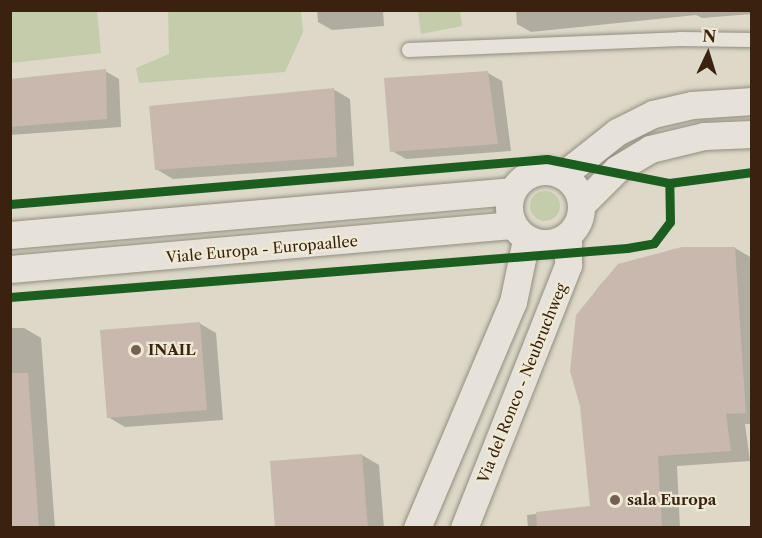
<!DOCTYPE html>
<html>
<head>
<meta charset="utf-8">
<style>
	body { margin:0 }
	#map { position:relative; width:762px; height:538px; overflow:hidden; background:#ddd8c7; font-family:"Libre Caslon Text",serif }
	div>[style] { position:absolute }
	.green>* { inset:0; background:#c4ccac }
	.round { border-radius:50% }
	.shadow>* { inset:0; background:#0003 }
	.building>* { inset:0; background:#c8b8ad }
	.roads { filter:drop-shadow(0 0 2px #938d81) drop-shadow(0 0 2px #938d81) }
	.service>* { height:14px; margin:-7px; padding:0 7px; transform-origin:7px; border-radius:7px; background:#e6e2da }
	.minor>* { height:27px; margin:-13.5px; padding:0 13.5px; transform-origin:13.5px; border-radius:13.5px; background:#e6e2da }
	.minor>.ring { margin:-13.5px; padding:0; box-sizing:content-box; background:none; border:27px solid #e6e2da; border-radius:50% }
	.cycleway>* { height:9px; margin:-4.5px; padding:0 4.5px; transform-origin:4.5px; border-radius:4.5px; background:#1b5e20 }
	.dots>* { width:16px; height:16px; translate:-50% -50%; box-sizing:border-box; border:3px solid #efe9d5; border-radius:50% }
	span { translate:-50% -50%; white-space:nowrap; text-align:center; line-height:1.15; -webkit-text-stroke:4.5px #efe9d5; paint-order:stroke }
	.street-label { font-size:15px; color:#39230f }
	.poi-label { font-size:15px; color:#39230f; font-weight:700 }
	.left { translate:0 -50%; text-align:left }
	.frame { position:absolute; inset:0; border:12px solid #39230f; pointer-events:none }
	.north { position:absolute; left:678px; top:24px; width:60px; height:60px; -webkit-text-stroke:4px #efe9d5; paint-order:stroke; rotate:4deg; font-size:16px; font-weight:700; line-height:24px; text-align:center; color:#39230f }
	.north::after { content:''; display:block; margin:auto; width:21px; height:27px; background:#39230f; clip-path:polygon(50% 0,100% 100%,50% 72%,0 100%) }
</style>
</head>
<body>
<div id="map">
	<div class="green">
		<i style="clip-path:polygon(11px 10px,97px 11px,101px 53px,11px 63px)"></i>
		<i style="clip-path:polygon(168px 11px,301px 11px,303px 32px,285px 72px,139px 83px,136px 68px,169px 54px)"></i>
		<i style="clip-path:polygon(418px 11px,460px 11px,462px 26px,421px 34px)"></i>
		<i class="round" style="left:530px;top:191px;width:30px;height:30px"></i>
	</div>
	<div class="shadow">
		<i style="clip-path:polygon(317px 10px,383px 10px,384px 26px,332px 30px,318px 22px)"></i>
		<i style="clip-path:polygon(516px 10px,752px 10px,752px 14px,702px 18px,696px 15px,531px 32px,517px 24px)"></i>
		<i style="clip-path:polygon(105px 71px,119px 79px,121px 127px,10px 135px,10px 80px)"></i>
		<i style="clip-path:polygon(488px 73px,502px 81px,511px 151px,406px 159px,392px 151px)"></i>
		<i style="clip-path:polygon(333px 89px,350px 99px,354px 166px,173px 179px,156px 169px)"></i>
		<i style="clip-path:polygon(735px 248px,752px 258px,752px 424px,745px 424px,750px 461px,677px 466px,680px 528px,528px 528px,527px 515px,591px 508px,577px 316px,601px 284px,618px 266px)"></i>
		<i style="clip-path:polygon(199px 323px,216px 333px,223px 420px,125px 427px,108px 417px)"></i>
		<i style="clip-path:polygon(10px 328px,24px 328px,41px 338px,55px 528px,10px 528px)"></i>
		<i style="clip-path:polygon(362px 455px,379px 465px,384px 528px,277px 528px)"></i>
	</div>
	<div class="building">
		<i style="clip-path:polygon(106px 69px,107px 119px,10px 127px,10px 79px)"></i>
		<i style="clip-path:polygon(488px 71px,498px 144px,390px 152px,384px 78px)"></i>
		<i style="clip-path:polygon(334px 88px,337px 157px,155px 170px,149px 106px)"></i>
		<i style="clip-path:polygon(682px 247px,735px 247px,746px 413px,726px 414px,731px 451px,658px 456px,662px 528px,537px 528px,536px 512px,590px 506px,580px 406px,570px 371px,576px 315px,618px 264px)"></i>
		<i style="clip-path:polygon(200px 322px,207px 410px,107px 418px,100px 330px)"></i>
		<i style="clip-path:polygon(10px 373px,28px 373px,39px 528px,10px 528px)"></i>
		<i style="clip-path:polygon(362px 454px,368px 528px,275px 528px,270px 461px)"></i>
	</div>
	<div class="roads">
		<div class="service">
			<i style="left:409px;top:50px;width:271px;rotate:-2.3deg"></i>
			<i style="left:680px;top:39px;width:72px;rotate:0.8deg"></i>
		</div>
		<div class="minor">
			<i class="ring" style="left:509px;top:171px;width:45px;height:45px"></i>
			<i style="left:564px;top:174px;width:68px;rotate:-38.4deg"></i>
			<i style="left:617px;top:132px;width:40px;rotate:-26.6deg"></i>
			<i style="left:653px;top:114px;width:40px;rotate:-13deg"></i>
			<i style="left:692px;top:105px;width:60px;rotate:-3.8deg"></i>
			<i style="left:582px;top:204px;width:49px;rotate:-45deg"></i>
			<i style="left:617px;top:169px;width:39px;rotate:-31deg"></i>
			<i style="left:650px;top:149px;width:56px;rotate:-13.5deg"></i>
			<i style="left:704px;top:136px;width:48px;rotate:-2.4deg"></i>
			<i style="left:10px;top:235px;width:504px;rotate:-5.01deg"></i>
			<i style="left:10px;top:269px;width:505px;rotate:-5deg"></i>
			<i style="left:417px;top:528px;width:246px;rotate:-67deg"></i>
			<i style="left:513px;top:302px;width:63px;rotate:-78.2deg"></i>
			<i style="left:464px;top:528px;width:283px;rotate:-68.4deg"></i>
			<i style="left:568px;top:265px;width:29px;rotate:-90deg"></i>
		</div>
	</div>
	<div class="cycleway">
		<i style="left:10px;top:204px;width:539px;rotate:-4.79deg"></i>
		<i style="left:547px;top:159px;width:124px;rotate:11.1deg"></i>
		<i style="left:669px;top:183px;width:84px;rotate:-7.5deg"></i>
		<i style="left:10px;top:297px;width:619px;rotate:-4.54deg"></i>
		<i style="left:627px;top:248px;width:27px;rotate:-10deg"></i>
		<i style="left:654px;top:243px;width:26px;rotate:-53deg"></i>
		<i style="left:670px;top:222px;width:39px;rotate:-91deg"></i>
	</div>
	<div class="dots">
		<i style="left:136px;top:350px;background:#72624f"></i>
		<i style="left:615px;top:500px;background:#72624f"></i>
	</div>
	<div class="street-label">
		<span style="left:262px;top:249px;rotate:-5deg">Viale Europa - Europaallee</span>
		<span style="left:522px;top:383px;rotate:-68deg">Via del Ronco - Neubruchweg</span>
	</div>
	<div class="poi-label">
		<span class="left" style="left:148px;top:350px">INAIL</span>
		<span class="left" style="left:627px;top:500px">sala Europa</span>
	</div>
	<div class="frame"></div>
	<div class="north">N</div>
</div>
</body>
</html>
